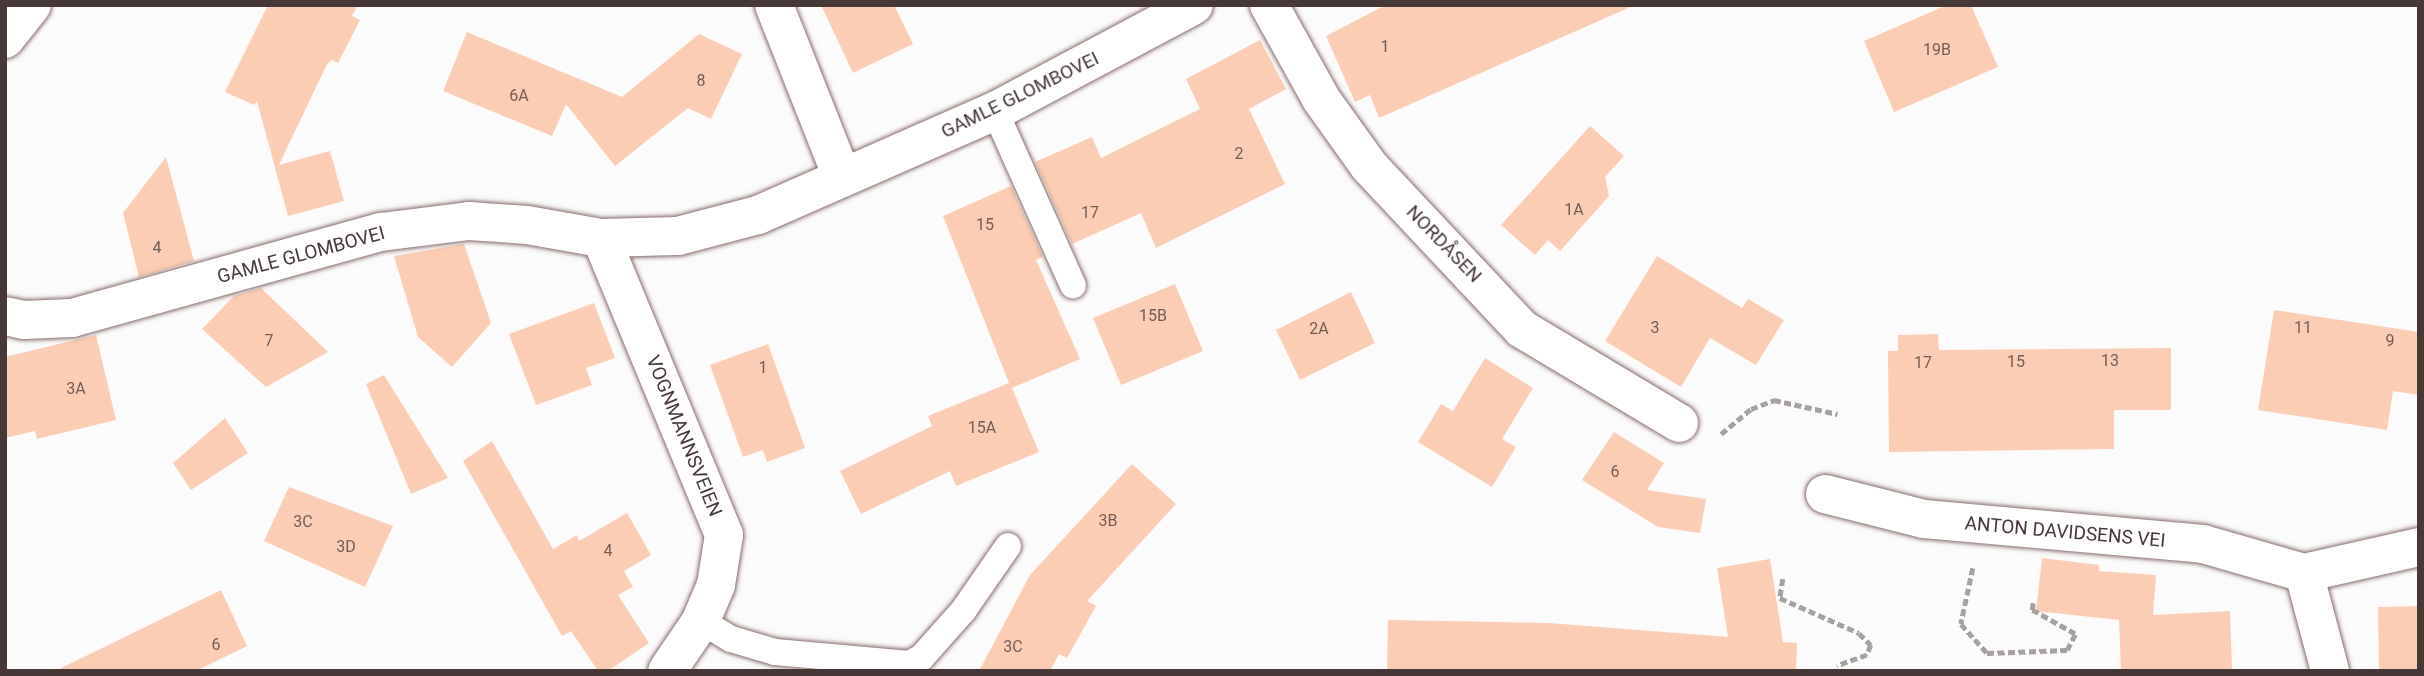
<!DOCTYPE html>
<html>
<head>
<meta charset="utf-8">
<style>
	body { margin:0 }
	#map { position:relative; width:2424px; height:676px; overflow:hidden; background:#fbfbfb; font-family:Roboto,sans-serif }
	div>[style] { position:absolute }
	.building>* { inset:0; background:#fbcdb4 }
	.path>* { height:4.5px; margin-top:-2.25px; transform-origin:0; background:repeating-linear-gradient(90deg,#a6a0a0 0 7px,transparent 0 10.5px) }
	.roads { filter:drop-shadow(0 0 2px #886b6a) drop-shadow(0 0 2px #886b6a) }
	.lane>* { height:26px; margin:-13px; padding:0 13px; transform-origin:13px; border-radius:13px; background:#fff }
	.street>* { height:38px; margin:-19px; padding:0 19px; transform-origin:19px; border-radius:19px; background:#fff }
	.secondary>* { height:38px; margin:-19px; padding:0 19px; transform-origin:19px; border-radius:19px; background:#fff }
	span { translate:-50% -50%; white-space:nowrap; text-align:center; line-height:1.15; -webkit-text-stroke:6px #fff; paint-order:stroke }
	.number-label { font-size:16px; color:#725d56 }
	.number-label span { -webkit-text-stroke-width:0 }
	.street-label { font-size:19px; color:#453837 }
	.frame { position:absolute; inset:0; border:7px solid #453837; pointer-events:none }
</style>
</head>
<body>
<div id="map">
	<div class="building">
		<i style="clip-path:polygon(268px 5px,358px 5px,352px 16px,360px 20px,338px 63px,332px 60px,327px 64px,279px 165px,330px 151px,344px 201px,288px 216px,257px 101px,254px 105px,225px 92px)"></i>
		<i style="clip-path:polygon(821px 5px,894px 5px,913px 44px,853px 73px)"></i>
		<i style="clip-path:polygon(1386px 5px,1635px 5px,1379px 118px,1370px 95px,1355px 102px,1326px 36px)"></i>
		<i style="clip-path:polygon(1947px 5px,1971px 5px,1998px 67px,1894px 112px,1864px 41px)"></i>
		<i style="clip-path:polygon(467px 32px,622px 97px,699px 34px,742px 54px,711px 119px,688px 108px,615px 166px,566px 104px,552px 136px,443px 91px)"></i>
		<i style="clip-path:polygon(1260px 40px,1286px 89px,1249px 109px,1285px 184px,1156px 248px,1141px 213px,1072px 244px,1035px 162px,1092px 137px,1101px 158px,1200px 109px,1186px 79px)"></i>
		<i style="clip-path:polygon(1590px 126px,1624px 156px,1605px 177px,1609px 196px,1560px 251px,1548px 240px,1535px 255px,1501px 225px)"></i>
		<i style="clip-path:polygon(166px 157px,194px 261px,139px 277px,123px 213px)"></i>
		<i style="clip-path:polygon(1011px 186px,1043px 257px,1036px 260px,1080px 359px,1012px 388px,1039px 452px,956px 486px,950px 471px,861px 514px,840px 471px,932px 426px,928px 416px,1009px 383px,943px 216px)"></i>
		<i style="clip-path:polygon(464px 244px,491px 323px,452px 367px,418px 337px,394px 256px)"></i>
		<i style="clip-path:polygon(1657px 256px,1742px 308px,1748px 299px,1784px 320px,1756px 365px,1710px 338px,1681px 387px,1605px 341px)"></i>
		<i style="clip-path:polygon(1175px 284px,1203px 351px,1121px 385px,1093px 318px)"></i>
		<i style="clip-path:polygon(261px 288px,328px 352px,266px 387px,202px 329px,234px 296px)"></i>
		<i style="clip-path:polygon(1351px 292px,1375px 343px,1300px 380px,1276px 330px)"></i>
		<i style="clip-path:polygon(594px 303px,615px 358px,586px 368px,592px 385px,536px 405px,509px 334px)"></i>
		<i style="clip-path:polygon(2274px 310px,2419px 332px,2419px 395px,2393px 391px,2387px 430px,2258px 410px)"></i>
		<i style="clip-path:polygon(1938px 334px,1939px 350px,2171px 348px,2171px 410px,2114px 410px,2114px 449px,1889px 452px,1888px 351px,1898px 351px,1898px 335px)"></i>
		<i style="clip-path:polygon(96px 335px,116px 420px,37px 439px,35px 431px,5px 438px,5px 357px)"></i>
		<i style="clip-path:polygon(768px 344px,805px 448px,767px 462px,763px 450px,743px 457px,710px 365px)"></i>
		<i style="clip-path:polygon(1485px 358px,1533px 388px,1502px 439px,1516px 447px,1492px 487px,1418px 442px,1441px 404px,1453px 411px)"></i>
		<i style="clip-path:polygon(384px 375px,448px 478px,411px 494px,366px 384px)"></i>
		<i style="clip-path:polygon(225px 418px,248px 453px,191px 490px,173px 463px)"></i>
		<i style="clip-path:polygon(1614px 432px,1664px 463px,1647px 490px,1706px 499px,1700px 533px,1658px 527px,1582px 480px)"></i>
		<i style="clip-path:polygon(492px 441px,553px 549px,577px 535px,579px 541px,627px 513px,651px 555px,624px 571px,633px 587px,618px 595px,649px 643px,608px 671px,598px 671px,571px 631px,562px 636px,463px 461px)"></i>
		<i style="clip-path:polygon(1132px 464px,1176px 504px,1087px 601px,1096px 606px,1067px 658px,1059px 654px,1050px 671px,979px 671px,1030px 575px)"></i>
		<i style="clip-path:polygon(289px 487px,393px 526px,365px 587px,264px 541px)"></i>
		<i style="clip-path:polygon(2042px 558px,2099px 565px,2099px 571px,2156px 575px,2153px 615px,2230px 611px,2232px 671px,2121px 671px,2119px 620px,2036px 611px)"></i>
		<i style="clip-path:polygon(1770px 559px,1783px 642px,1797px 643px,1796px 671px,1387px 671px,1388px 620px,1549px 623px,1728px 637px,1717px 568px)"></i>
		<i style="clip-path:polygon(221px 590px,247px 646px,196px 671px,55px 671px)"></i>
		<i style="clip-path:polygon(2419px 606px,2419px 671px,2379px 671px,2378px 607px)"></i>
	</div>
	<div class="path">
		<i style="left:1721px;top:434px;width:39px;rotate:-40deg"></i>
		<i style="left:1751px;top:409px;width:25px;rotate:-21deg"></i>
		<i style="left:1774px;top:400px;width:65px;rotate:12.5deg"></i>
		<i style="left:1973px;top:568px;width:57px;rotate:102.1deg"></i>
		<i style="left:1961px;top:624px;width:39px;rotate:48deg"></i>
		<i style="left:1987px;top:653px;width:80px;rotate:-2.1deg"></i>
		<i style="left:2067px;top:650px;width:18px;rotate:-63deg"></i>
		<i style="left:2075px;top:634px;width:49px;rotate:-150.8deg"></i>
		<i style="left:2032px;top:610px;width:8px;rotate:-83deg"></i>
		<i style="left:1783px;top:579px;width:19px;rotate:99deg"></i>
		<i style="left:1780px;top:598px;width:86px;rotate:23.9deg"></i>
		<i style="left:1859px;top:633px;width:17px;rotate:45deg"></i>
		<i style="left:1871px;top:645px;width:11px;rotate:112deg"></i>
		<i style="left:1867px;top:655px;width:32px;rotate:160deg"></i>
	</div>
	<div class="roads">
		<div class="lane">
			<i style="left:995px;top:111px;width:191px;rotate:65.9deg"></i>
			<i style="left:701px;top:621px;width:35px;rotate:31deg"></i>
			<i style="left:731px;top:639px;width:46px;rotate:16.5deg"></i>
			<i style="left:775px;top:652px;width:135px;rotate:5.1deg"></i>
			<i style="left:909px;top:664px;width:15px;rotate:-28deg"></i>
			<i style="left:922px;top:657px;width:62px;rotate:-48.3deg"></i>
			<i style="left:963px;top:611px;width:79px;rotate:-55.3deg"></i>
		</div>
		<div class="street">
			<i style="left:774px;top:5px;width:185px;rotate:68.4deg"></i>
			<i style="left:1269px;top:5px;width:107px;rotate:61deg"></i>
			<i style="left:1321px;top:99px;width:82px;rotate:54.4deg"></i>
			<i style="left:1369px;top:166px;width:224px;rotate:46.8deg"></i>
			<i style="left:1522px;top:329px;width:183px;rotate:30.9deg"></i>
			<i style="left:601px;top:238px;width:321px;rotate:67.5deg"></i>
			<i style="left:724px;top:535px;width:51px;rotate:99.1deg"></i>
			<i style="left:716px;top:585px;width:39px;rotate:113deg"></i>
			<i style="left:701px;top:621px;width:60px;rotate:124.2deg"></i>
			<i style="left:5px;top:316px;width:19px;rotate:12deg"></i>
			<i style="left:24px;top:320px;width:48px;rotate:-2.4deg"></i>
			<i style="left:72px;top:318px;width:321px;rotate:-15.6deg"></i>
			<i style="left:381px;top:232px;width:89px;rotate:-7.1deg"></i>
			<i style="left:469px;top:221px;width:58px;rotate:3.9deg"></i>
			<i style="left:527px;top:225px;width:75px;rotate:10deg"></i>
			<i style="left:601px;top:238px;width:77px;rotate:-1.5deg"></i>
			<i style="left:678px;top:236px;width:83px;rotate:-14.7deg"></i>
			<i style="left:758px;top:215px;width:259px;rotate:-23.7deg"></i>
			<i style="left:995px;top:111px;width:225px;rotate:-28deg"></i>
			<i style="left:1825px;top:494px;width:102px;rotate:14.2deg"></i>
			<i style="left:1924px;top:519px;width:280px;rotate:5.1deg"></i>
			<i style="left:2203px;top:544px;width:105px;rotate:16deg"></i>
			<i style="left:2304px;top:573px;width:101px;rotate:75.1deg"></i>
			<i style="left:2304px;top:573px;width:118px;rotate:-12.7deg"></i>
		</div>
		<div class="secondary">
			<i style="left:5px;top:39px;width:43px;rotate:-51.5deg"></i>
		</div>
	</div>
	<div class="number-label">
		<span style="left:1385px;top:47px">1</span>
		<span style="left:1937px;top:50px">19B</span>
		<span style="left:701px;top:81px">8</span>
		<span style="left:519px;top:96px">6A</span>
		<span style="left:1239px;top:154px">2</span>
		<span style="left:1574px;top:210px">1A</span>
		<span style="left:1090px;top:213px">17</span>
		<span style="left:985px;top:225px">15</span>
		<span style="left:157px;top:248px">4</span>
		<span style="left:1153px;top:316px">15B</span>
		<span style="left:1655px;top:328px">3</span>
		<span style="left:2303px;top:328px">11</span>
		<span style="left:1319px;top:329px">2A</span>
		<span style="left:269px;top:341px">7</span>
		<span style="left:2390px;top:341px">9</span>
		<span style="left:2110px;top:361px">13</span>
		<span style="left:2016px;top:362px">15</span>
		<span style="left:1923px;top:363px">17</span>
		<span style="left:763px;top:368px">1</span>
		<span style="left:76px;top:389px">3A</span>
		<span style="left:982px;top:428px">15A</span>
		<span style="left:1615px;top:472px">6</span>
		<span style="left:1108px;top:521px">3B</span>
		<span style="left:303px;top:522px">3C</span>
		<span style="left:346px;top:547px">3D</span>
		<span style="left:608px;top:551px">4</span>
		<span style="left:216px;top:645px">6</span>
		<span style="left:1013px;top:647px">3C</span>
	</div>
	<div class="street-label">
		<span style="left:1020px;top:95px;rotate:-26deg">GAMLE GLOMBOVEI</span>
		<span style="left:1444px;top:244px;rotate:46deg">NORDÅSEN</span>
		<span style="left:301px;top:255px;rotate:-15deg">GAMLE GLOMBOVEI</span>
		<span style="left:684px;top:436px;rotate:68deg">VOGNMANNSVEIEN</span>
		<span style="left:2065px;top:532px;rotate:5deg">ANTON DAVIDSENS VEI</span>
	</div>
	<div class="frame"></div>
</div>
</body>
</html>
